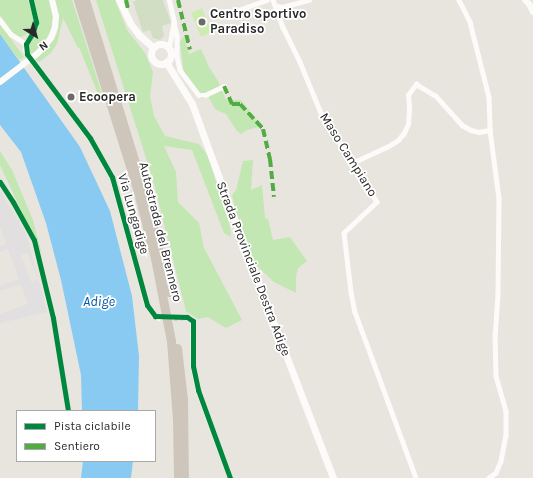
<!DOCTYPE html>
<html>
<head>
<meta charset="utf-8">
<style>
	body { margin:0 }
	#map { position:relative; width:533px; height:478px; overflow:hidden; background:#e8e5de; font-family:Karla,sans-serif }
	div>[style] { position:absolute }
	.industrial>* { inset:0; background:#e2dfe1 }
	.green>* { inset:0; background:#c2e7b3 }
	.cemetery>* { inset:0; background:#d1dec4 }
	.pitch>* { inset:0; background:#ceecb0 }
	.water>* { inset:0; background:#89caf2 }
	.minor-tunnel>* { height:4.5px; margin-top:-2.25px; transform-origin:0; background:repeating-linear-gradient(90deg,#c2bfba 0 4.5px,transparent 0 6.5px) }
	.minor>* { height:4.5px; margin:-2.25px; padding:0 2.25px; transform-origin:2.25px; border-radius:2.25px; background:#fcfbfa }
	.tertiary>* { height:6px; margin:-3px; padding:0 3px; transform-origin:3px; border-radius:3px; background:#fcfbfa }
	.secondary>* { height:7px; margin:-3.5px; padding:0 3.5px; transform-origin:3.5px; border-radius:3.5px; background:#fcfbfa }
	.secondary>.ring { margin:-3.5px; padding:0; box-sizing:content-box; background:none; border:7px solid #fcfbfa; border-radius:50% }
	.motorway>* { height:9px; margin:-4.5px; padding:0 4.5px; transform-origin:4.5px; border-radius:4.5px; background:#cec6bb }
	.quiet>* { height:4px; margin-top:-2px; transform-origin:0; background:repeating-linear-gradient(90deg,#53ab44 0 8px,transparent 0 12px) }
	.cycleway>* { height:5px; margin:-2.5px; padding:0 2.5px; transform-origin:2.5px; border-radius:2.5px; background:#00873e }
	.dots>* { width:11px; height:11px; translate:-50% -50%; box-sizing:border-box; border:2px solid #fff; border-radius:50% }
	span { translate:-50% -50%; white-space:nowrap; text-align:center; line-height:1.15; -webkit-text-stroke:3.5px #fff; paint-order:stroke }
	.poi-label { font-size:13px; color:#292929; font-weight:700 }
	.left { translate:0 -50%; text-align:left }
	.street-label { font-size:13px; color:#292929 }
	.water-label { font-size:14px; color:#0159a5; font-style:italic }
	.legend { position:absolute; left:16px; top:410px; width:140px; height:52px; box-sizing:border-box; background:#fff; border:1px solid #a9a9a9; margin:0; padding:5px 7px; list-style:none; font-size:12px; color:#292929 }
	.legend li { display:flex; align-items:center; gap:8px; height:20px }
	.legend b { width:20px; border:1px solid #a9a9a9 }
	.north { position:absolute; left:16px; top:16px; width:40px; height:40px; -webkit-text-stroke:3px #fff; paint-order:stroke; rotate:143deg; font-size:11px; font-weight:700; line-height:16px; text-align:center; color:#292929 }
	.north::after { content:''; display:block; margin:auto; width:14px; height:18px; background:#292929; clip-path:polygon(50% 0,100% 100%,50% 72%,0 100%) }
</style>
</head>
<body>
<div id="map">
	<div class="industrial">
		<i style="clip-path:polygon(evenodd,0 191px,26px 233px,47px 312px,0 323px,0 314px,28px 304px,21px 284px,0 291px,0 286px,19px 279px,8px 249px,0 252px,0 246px,6px 243px,0 227px,0 191px,28px 253px,38px 280px,31px 282px,21px 255px,28px 253px)"></i>
	</div>
	<div class="green">
		<i style="clip-path:polygon(0 0,28px 0,33px 18px,33px 27px,29px 33px,21px 37px,13px 34px,0 15px)"></i>
		<i style="clip-path:polygon(33px 0,49px 0,53px 18px,51px 30px,45px 41px,39px 49px,30px 56px,30px 45px,38px 24px)"></i>
		<i style="clip-path:polygon(55px 0,72px 0,104px 100px,100px 99px,79px 47px,78px 48px,63px 18px,57px 44px,51px 53px,39px 62px,35px 60px,49px 47px,57px 34px,59px 20px)"></i>
		<i style="clip-path:polygon(96px 0,115px 0,127px 30px,145px 53px,153px 72px,150px 96px,154px 116px,165px 136px,199px 144px,208px 156px,230px 227px,231px 237px,224px 233px,192px 150px,164px 146px,176px 172px,178px 202px,199px 223px,204px 248px,242px 320px,226px 328px,208px 317px,198px 319px,186px 311px,153px 180px)"></i>
		<i style="clip-path:polygon(0 24px,24px 57px,19px 60px,0 34px)"></i>
		<i style="clip-path:polygon(184px 36px,189px 54px,201px 49px,209px 67px,218px 81px,226px 100px,241px 100px,262px 126px,247px 130px,241px 134px,237px 131px,226px 114px,215px 109px,208px 96px,197px 96px,184px 75px,180px 42px)"></i>
		<i style="clip-path:polygon(0 151px,12px 170px,33px 220px,42px 255px,0 165px)"></i>
		<i style="clip-path:polygon(253px 160px,251px 190px,262px 185px,265px 218px,268px 219px,273px 240px,290px 237px,307px 261px,298px 268px,296px 277px,296px 293px,274px 282px,254px 263px,236px 211px,232px 195px,236px 190px,243px 161px)"></i>
	</div>
	<div class="cemetery">
		<i style="clip-path:polygon(137px 0,163px 0,171px 23px,162px 26px,164px 36px,160px 40px,153px 38px,150px 30px,143px 32px,133px 2px)"></i>
	</div>
	<div class="pitch">
		<i style="clip-path:polygon(202px 8px,212px 32px,201px 37px,191px 13px)"></i>
	</div>
	<div class="water">
		<i style="clip-path:polygon(0 34px,80px 147px,110px 211px,132px 296px,139px 356px,138px 411px,82px 411px,81px 375px,61px 280px,46px 223px,21px 152px,0 125px)"></i>
		<i style="clip-path:polygon(83px 461px,133px 461px,131px 478px,81px 478px)"></i>
	</div>
	<div class="minor-tunnel">
		<i style="left:167px;top:318px;width:20px;rotate:-3deg"></i>
	</div>
	<div class="minor">
		<i style="left:273px;top:0;width:29px;rotate:70deg"></i>
		<i style="left:283px;top:27px;width:39px;rotate:64deg"></i>
		<i style="left:300px;top:62px;width:55px;rotate:67.6deg"></i>
		<i style="left:321px;top:113px;width:105px;rotate:57.8deg"></i>
		<i style="left:377px;top:202px;width:45px;rotate:136.8deg"></i>
		<i style="left:344px;top:233px;width:59px;rotate:83.2deg"></i>
		<i style="left:351px;top:292px;width:20px;rotate:79deg"></i>
		<i style="left:355px;top:312px;width:177px;rotate:69.8deg"></i>
		<i style="left:459px;top:0;width:25px;rotate:63deg"></i>
		<i style="left:470px;top:22px;width:77px;rotate:75.8deg"></i>
		<i style="left:489px;top:97px;width:33px;rotate:88deg"></i>
		<i style="left:490px;top:130px;width:69px;rotate:82.5deg"></i>
		<i style="left:499px;top:198px;width:97px;rotate:90.6deg"></i>
		<i style="left:498px;top:295px;width:39px;rotate:94deg"></i>
		<i style="left:495px;top:334px;width:42px;rotate:88.6deg"></i>
		<i style="left:496px;top:376px;width:37px;rotate:74deg"></i>
		<i style="left:506px;top:412px;width:23px;rotate:90deg"></i>
		<i style="left:506px;top:435px;width:26px;rotate:101deg"></i>
		<i style="left:501px;top:461px;width:13px;rotate:113deg"></i>
		<i style="left:496px;top:473px;width:9px;rotate:144deg"></i>
		<i style="left:276px;top:6px;width:6px;rotate:9deg"></i>
		<i style="left:282px;top:7px;width:28px;rotate:-15deg"></i>
		<i style="left:227px;top:14px;width:42px;rotate:-19.3deg"></i>
		<i style="left:0;top:20px;width:18px;rotate:52deg"></i>
		<i style="left:11px;top:34px;width:18px;rotate:34deg"></i>
		<i style="left:174px;top:22px;width:14px;rotate:78deg"></i>
		<i style="left:177px;top:36px;width:20px;rotate:90deg"></i>
		<i style="left:177px;top:56px;width:14px;rotate:78deg"></i>
		<i style="left:180px;top:70px;width:31px;rotate:53deg"></i>
		<i style="left:199px;top:95px;width:6px"></i>
		<i style="left:205px;top:95px;width:21px;rotate:-25deg"></i>
		<i style="left:169px;top:47px;width:25px;rotate:-79deg"></i>
		<i style="left:174px;top:22px;width:23px;rotate:-103deg"></i>
		<i style="left:29px;top:57px;width:8px;rotate:-120deg"></i>
		<i style="left:25px;top:50px;width:6px;rotate:-81deg"></i>
		<i style="left:26px;top:44px;width:14px;rotate:-60deg"></i>
		<i style="left:33px;top:32px;width:10px;rotate:-73deg"></i>
		<i style="left:36px;top:22px;width:23px;rotate:-103deg"></i>
		<i style="left:33px;top:62px;width:95px;rotate:53.1deg"></i>
		<i style="left:90px;top:138px;width:45px;rotate:60.6deg"></i>
		<i style="left:112px;top:177px;width:133px;rotate:74.7deg"></i>
		<i style="left:147px;top:305px;width:14px;rotate:54deg"></i>
		<i style="left:155px;top:316px;width:4px;rotate:27deg"></i>
		<i style="left:352px;top:163px;width:38px;rotate:-25deg"></i>
		<i style="left:387px;top:147px;width:13px;rotate:-32deg"></i>
		<i style="left:398px;top:140px;width:9px;rotate:-49deg"></i>
		<i style="left:404px;top:133px;width:10px;rotate:-66deg"></i>
		<i style="left:408px;top:124px;width:16px;rotate:-86deg"></i>
		<i style="left:409px;top:108px;width:13px;rotate:-94deg"></i>
		<i style="left:408px;top:95px;width:14px;rotate:-54deg"></i>
		<i style="left:416px;top:84px;width:23px;rotate:31deg"></i>
		<i style="left:436px;top:96px;width:39px;rotate:48deg"></i>
		<i style="left:462px;top:125px;width:10px;rotate:29deg"></i>
		<i style="left:471px;top:130px;width:8px;rotate:14deg"></i>
		<i style="left:479px;top:132px;width:11px;rotate:-10deg"></i>
		<i style="left:187px;top:317px;width:7px;rotate:34deg"></i>
		<i style="left:193px;top:321px;width:45px;rotate:90deg"></i>
		<i style="left:193px;top:366px;width:25px;rotate:78deg"></i>
		<i style="left:198px;top:390px;width:94px;rotate:70deg"></i>
	</div>
	<div class="tertiary">
		<i style="left:525px;top:0;width:6px;rotate:45deg"></i>
		<i style="left:529px;top:4px;width:9px;rotate:63deg"></i>
		<i style="left:0;top:82px;width:48px;rotate:-37.3deg"></i>
		<i style="left:38px;top:53px;width:20px;rotate:-49deg"></i>
		<i style="left:51px;top:38px;width:12px;rotate:-70deg"></i>
		<i style="left:55px;top:27px;width:11px;rotate:-85deg"></i>
		<i style="left:56px;top:16px;width:16px;rotate:-104deg"></i>
	</div>
	<div class="secondary">
		<i style="left:119px;top:0;width:25px;rotate:64deg"></i>
		<i style="left:130px;top:23px;width:15px;rotate:53deg"></i>
		<i style="left:139px;top:35px;width:18px;rotate:41deg"></i>
		<i class="ring" style="left:151px;top:44px;width:13px;height:13px"></i>
		<i style="left:166px;top:62px;width:49px;rotate:58.2deg"></i>
		<i style="left:192px;top:104px;width:143px;rotate:69.9deg"></i>
		<i style="left:241px;top:238px;width:257px;rotate:69deg"></i>
	</div>
	<div class="motorway">
		<i style="left:78px;top:0;width:201px;rotate:72.6deg"></i>
		<i style="left:138px;top:192px;width:68px;rotate:75.6deg"></i>
		<i style="left:155px;top:258px;width:85px;rotate:79.1deg"></i>
		<i style="left:171px;top:341px;width:78px;rotate:85.6deg"></i>
		<i style="left:177px;top:419px;width:59px;rotate:89deg"></i>
		<i style="left:85px;top:0;width:204px;rotate:72.9deg"></i>
		<i style="left:145px;top:195px;width:100px;rotate:76.1deg"></i>
		<i style="left:177px;top:348px;width:51px;rotate:83.3deg"></i>
		<i style="left:183px;top:399px;width:79px;rotate:89.3deg"></i>
	</div>
	<div class="quiet">
		<i style="left:126px;top:0;width:9px;rotate:77deg"></i>
		<i style="left:178px;top:0;width:51px;rotate:76.5deg"></i>
		<i style="left:224px;top:86px;width:20px;rotate:66deg"></i>
		<i style="left:232px;top:104px;width:8px"></i>
		<i style="left:240px;top:104px;width:34px;rotate:47deg"></i>
		<i style="left:263px;top:129px;width:31px;rotate:77deg"></i>
		<i style="left:270px;top:159px;width:38px;rotate:84deg"></i>
	</div>
	<div class="cycleway">
		<i style="left:31px;top:0;width:23px;rotate:77deg"></i>
		<i style="left:36px;top:22px;width:10px;rotate:107deg"></i>
		<i style="left:33px;top:32px;width:14px;rotate:120deg"></i>
		<i style="left:26px;top:44px;width:10px;rotate:84deg"></i>
		<i style="left:27px;top:54px;width:105px;rotate:53.1deg"></i>
		<i style="left:90px;top:138px;width:45px;rotate:60.6deg"></i>
		<i style="left:112px;top:177px;width:133px;rotate:74.7deg"></i>
		<i style="left:147px;top:305px;width:14px;rotate:54deg"></i>
		<i style="left:155px;top:316px;width:32px;rotate:2deg"></i>
		<i style="left:187px;top:317px;width:7px;rotate:34deg"></i>
		<i style="left:193px;top:321px;width:45px;rotate:90deg"></i>
		<i style="left:193px;top:366px;width:25px;rotate:78deg"></i>
		<i style="left:198px;top:390px;width:94px;rotate:70deg"></i>
		<i style="left:0;top:182px;width:24px;rotate:57deg"></i>
		<i style="left:13px;top:202px;width:43px;rotate:61.1deg"></i>
		<i style="left:34px;top:240px;width:80px;rotate:76.3deg"></i>
		<i style="left:53px;top:318px;width:94px;rotate:80.8deg"></i>
	</div>
	<div class="dots">
		<i style="left:202px;top:22px;background:#6c6b68"></i>
		<i style="left:71px;top:97px;background:#6c6b68"></i>
	</div>
	<div class="poi-label">
		<span class="left" style="left:210px;top:22px">Centro Sportivo<br>Paradiso</span>
		<span class="left" style="left:79px;top:97px">Ecoopera</span>
	</div>
	<div class="street-label">
		<span style="left:348px;top:155px;rotate:58deg">Maso Campiano</span>
		<span style="left:133px;top:214px;rotate:74deg">Via Lungadige</span>
		<span style="left:160px;top:232px;rotate:76deg">Autostrada del Brennero</span>
		<span style="left:253px;top:269px;rotate:69deg">Strada Provinciale Destra Adige</span>
	</div>
	<div class="water-label">
		<span style="left:99px;top:302px">Adige</span>
	</div>
	<ul class="legend">
	<li><b style="height:5px;background:#00873e"></b>Pista ciclabile</li>
	<li><b style="height:5px;background:#53ab44"></b>Sentiero</li>
	</ul>
	<div class="north">N</div>
</div>
</body>
</html>
